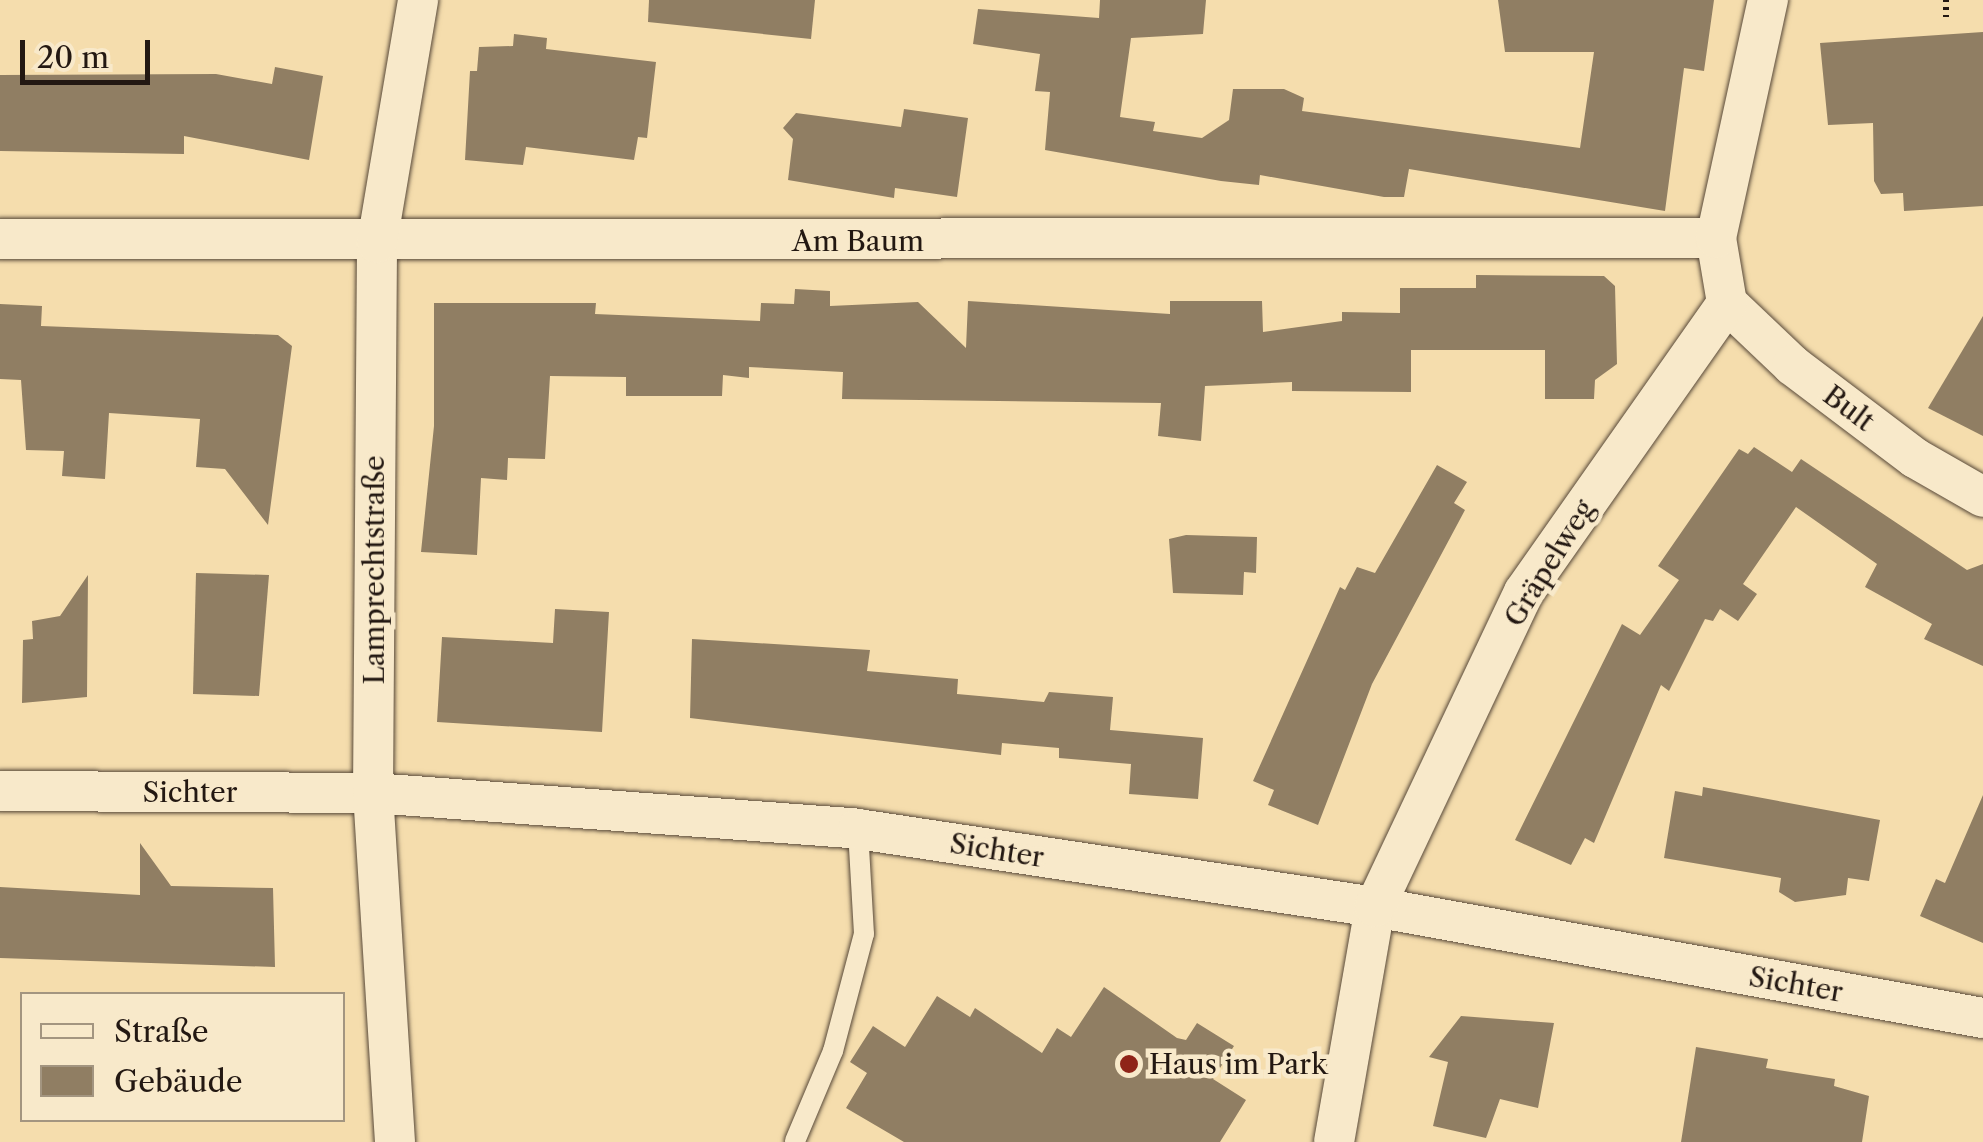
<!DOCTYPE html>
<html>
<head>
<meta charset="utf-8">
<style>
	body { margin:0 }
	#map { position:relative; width:1983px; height:1142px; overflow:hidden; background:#f5ddad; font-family:"Libre Caslon Text",serif }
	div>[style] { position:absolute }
	.building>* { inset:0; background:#907e63 }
	.path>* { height:6px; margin-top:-3px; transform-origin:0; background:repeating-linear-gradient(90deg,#231812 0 2.5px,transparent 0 7.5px) }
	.roads { filter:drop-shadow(0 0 2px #584939) drop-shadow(0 0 2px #584939) }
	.service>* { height:20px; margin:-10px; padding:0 10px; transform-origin:10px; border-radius:10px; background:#f8e9ca }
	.minor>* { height:40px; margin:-20px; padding:0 20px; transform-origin:20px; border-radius:20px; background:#f8e9ca }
	.dots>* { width:28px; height:28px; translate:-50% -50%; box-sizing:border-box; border:5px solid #f8e9ca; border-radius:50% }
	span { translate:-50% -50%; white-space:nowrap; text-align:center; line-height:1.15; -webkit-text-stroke:9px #f8e9ca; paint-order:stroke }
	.street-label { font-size:28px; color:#231812 }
	.poi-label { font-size:28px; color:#231812 }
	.left { translate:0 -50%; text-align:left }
	.legend { position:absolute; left:20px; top:992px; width:325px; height:130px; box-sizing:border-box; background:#f8e9ca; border:2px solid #a39580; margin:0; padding:12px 18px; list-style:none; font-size:30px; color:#231812 }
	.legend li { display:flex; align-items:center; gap:20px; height:50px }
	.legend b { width:50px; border:2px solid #a39580 }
	.scale { position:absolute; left:20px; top:40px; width:130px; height:45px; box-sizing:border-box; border:5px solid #231812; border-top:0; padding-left:12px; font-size:30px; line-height:35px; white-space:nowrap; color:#231812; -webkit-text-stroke:8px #f8e9ca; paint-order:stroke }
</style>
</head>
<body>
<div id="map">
	<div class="building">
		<i style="clip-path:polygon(649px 0,815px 0,811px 39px,648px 22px)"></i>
		<i style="clip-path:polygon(1100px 0,1206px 0,1203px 34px,1131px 38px,1120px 117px,1155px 122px,1153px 131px,1202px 138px,1229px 120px,1233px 89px,1284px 89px,1304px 98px,1302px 111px,1580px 148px,1594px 52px,1505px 52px,1498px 0,1714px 0,1704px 71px,1684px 68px,1665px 211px,1409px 169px,1404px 197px,1384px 197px,1260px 175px,1259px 185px,1221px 181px,1045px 150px,1050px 92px,1035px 91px,1040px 54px,973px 44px,978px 9px,1099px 18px)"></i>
		<i style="clip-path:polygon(1983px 32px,1983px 206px,1904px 211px,1903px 193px,1881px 194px,1874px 181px,1873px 123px,1828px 125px,1820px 43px)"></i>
		<i style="clip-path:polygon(514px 34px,547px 38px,546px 49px,656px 62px,647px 138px,638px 137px,634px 160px,526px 147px,523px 165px,465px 160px,470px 71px,477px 71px,479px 47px,513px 46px)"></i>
		<i style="clip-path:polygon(275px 67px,323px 76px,309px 160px,184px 136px,184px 154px,0 151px,0 75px,216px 74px,272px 84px)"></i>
		<i style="clip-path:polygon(904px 109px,968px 118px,957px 197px,895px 188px,894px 198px,788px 180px,793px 139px,783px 128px,796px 113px,901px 127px)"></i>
		<i style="clip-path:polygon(1476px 275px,1604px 276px,1615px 286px,1617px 364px,1595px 380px,1594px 399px,1545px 399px,1545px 350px,1411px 350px,1411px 392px,1292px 391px,1292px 382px,1205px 386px,1201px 441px,1158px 436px,1161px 403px,842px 399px,843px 372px,749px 367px,749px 378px,723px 375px,722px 396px,626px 396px,626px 377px,550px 376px,545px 459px,508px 458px,507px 480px,481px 478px,477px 555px,421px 552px,434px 426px,434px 303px,596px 303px,595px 314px,760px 321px,761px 303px,794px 304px,795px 289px,830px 291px,830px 306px,918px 302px,966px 348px,968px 301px,1170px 314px,1170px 301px,1262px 301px,1263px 332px,1342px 321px,1342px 312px,1400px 313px,1400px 288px,1476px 288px)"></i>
		<i style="clip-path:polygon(0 304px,42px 306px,41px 326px,278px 335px,292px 346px,268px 525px,225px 469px,196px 467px,200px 419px,109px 413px,105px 479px,62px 476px,64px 451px,26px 450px,21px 380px,0 379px)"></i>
		<i style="clip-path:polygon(1983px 316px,1983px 436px,1928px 408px)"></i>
		<i style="clip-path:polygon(1754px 447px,1792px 472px,1801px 459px,1967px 570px,1983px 564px,1983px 666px,1924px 639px,1932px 624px,1865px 587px,1877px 564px,1796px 507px,1743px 584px,1757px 594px,1738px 621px,1720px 609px,1713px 621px,1705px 619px,1669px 691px,1661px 685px,1594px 843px,1585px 838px,1571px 865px,1515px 840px,1622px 624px,1640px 635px,1679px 580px,1658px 566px,1739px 449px,1748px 454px)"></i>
		<i style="clip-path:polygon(1437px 465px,1467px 482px,1454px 503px,1465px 510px,1372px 684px,1318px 825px,1268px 805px,1274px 790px,1253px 781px,1340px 587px,1345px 590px,1357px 567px,1375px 573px)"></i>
		<i style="clip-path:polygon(1186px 535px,1257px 537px,1256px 573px,1244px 572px,1243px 595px,1173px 593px,1169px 539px)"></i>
		<i style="clip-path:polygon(196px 573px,269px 575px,259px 696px,193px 694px)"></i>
		<i style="clip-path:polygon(88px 575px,87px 697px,22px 703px,23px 640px,33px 639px,32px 621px,60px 616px)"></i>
		<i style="clip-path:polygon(555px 609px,609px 612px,602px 732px,437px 722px,442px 637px,553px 643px)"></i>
		<i style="clip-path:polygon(692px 639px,870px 650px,867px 671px,958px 679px,957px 694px,1044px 702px,1049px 692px,1113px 697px,1110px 730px,1203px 738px,1198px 799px,1129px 794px,1131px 764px,1059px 758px,1059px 748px,1002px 743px,1001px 755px,690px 718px)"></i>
		<i style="clip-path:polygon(1703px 787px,1880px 820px,1869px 881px,1848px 878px,1846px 895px,1795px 902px,1779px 892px,1781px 878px,1664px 858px,1675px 791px,1702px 796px)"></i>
		<i style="clip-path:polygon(1983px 795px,1983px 943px,1920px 916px,1936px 879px,1945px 883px)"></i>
		<i style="clip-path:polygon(140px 843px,171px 886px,273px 888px,275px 967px,0 958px,0 887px,140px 895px)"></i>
		<i style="clip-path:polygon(1104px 987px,1177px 1038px,1186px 1040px,1197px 1023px,1234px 1046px,1213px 1079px,1246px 1100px,1220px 1142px,904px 1142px,846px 1108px,867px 1073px,850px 1062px,873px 1026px,905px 1047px,937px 996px,970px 1017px,975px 1008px,1042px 1053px,1057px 1028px,1071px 1037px)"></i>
		<i style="clip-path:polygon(1461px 1016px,1554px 1023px,1538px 1108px,1500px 1099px,1486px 1138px,1433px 1126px,1448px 1062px,1429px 1057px)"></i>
		<i style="clip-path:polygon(1696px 1047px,1768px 1059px,1766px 1068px,1835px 1079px,1834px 1086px,1869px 1096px,1862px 1142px,1681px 1142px)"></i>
	</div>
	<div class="path">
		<i style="left:1946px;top:0;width:21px;rotate:90deg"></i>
	</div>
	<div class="roads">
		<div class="service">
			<i style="left:795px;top:1141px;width:98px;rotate:-67.1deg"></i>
			<i style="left:833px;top:1051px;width:121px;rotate:-75.2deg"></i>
			<i style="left:864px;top:934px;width:105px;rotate:-93.3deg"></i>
		</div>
		<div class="minor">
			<i style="left:0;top:239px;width:1716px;rotate:-0.03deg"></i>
			<i style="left:1727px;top:303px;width:90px;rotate:43.6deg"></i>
			<i style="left:1792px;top:365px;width:154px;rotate:37.1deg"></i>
			<i style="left:1915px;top:458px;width:78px;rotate:29.8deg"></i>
			<i style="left:0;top:791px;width:373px;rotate:0.3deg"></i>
			<i style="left:373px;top:793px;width:486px;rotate:4.2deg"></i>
			<i style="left:858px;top:829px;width:523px;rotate:8.58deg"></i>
			<i style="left:1375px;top:907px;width:618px;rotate:10.35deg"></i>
			<i style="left:395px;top:1142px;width:350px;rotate:-93.6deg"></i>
			<i style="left:373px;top:793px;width:550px;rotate:-89.58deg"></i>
			<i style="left:377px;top:243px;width:246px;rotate:-80.4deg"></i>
			<i style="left:1334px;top:1142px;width:239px;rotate:-80.1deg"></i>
			<i style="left:1375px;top:907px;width:348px;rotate:-64.7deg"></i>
			<i style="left:1524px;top:592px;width:353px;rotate:-54.9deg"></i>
			<i style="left:1727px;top:303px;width:66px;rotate:-99.6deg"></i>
			<i style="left:1716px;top:238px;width:244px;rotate:-77.7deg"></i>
		</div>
	</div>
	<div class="dots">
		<i style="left:1129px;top:1064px;background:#8f2418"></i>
	</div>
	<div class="street-label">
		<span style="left:858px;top:241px">Am Baum</span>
		<span style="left:1849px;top:408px;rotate:37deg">Bult</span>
		<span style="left:1549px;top:563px;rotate:-58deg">Gräpelweg</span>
		<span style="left:374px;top:570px;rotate:-90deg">Lamprechtstraße</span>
		<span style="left:190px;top:792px">Sichter</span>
		<span style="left:997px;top:850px;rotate:9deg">Sichter</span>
		<span style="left:1796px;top:984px;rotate:10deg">Sichter</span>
	</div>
	<div class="poi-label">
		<span class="left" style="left:1149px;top:1064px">Haus im Park</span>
	</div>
	<ul class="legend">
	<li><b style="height:12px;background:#f8e9ca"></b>Straße</li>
	<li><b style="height:28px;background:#907e63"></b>Gebäude</li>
	</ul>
	<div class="scale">20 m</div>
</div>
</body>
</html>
